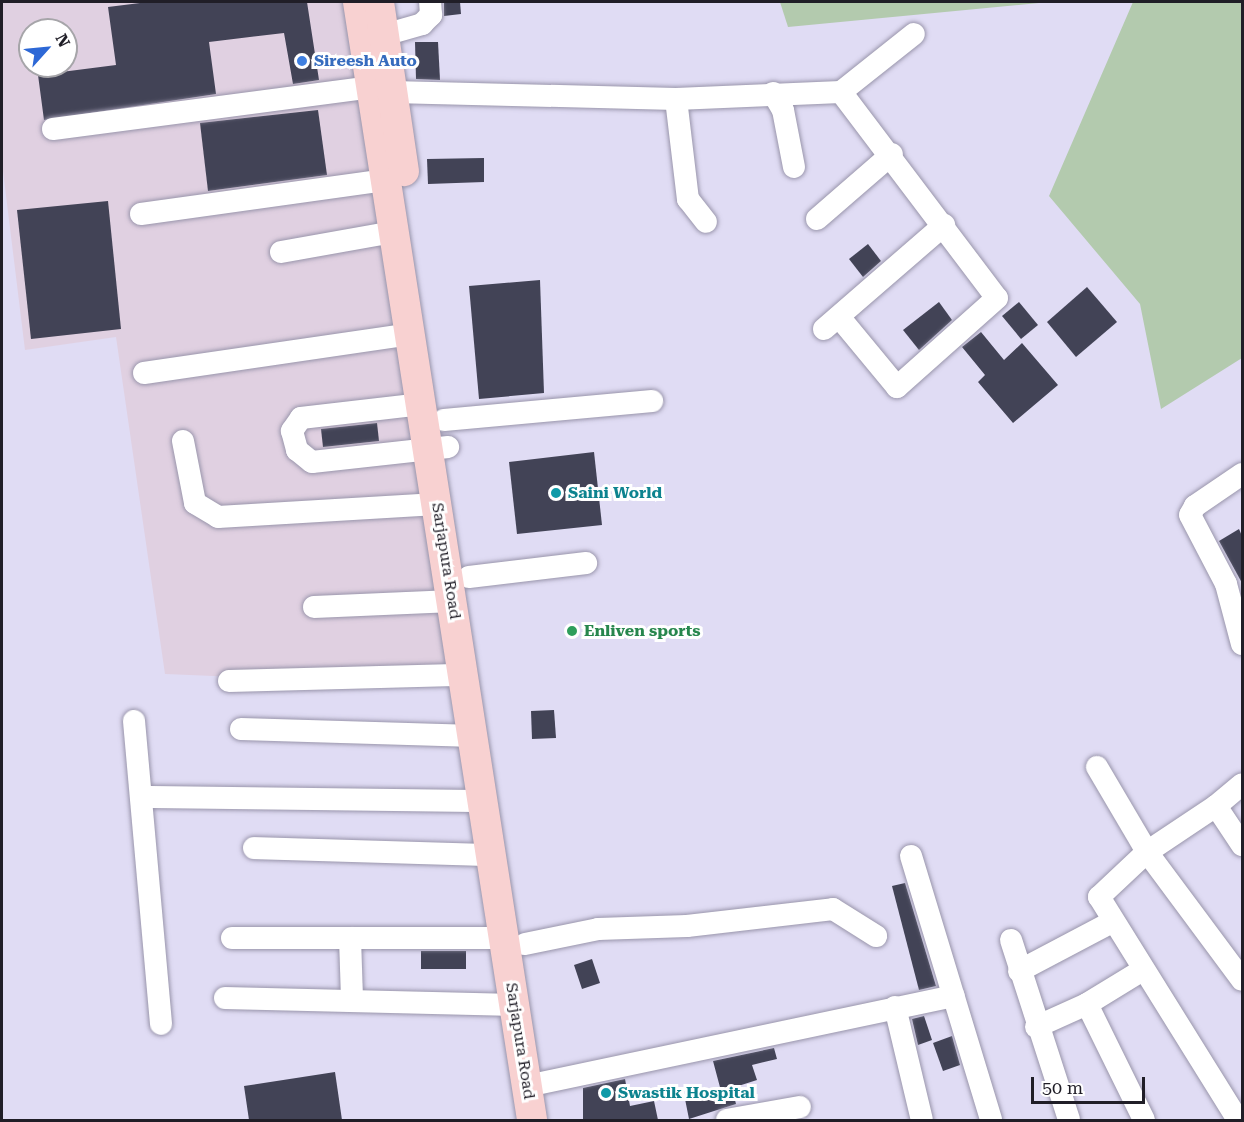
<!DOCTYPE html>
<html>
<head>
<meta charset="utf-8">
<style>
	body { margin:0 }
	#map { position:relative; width:1244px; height:1122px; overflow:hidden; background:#e0dcf4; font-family:"Roboto Serif",serif }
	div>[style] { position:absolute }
	.industrial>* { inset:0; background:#e0d0e1 }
	.green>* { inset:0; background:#b3caae }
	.building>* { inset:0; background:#424356 }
	.roads { filter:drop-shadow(0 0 2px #9995ab) drop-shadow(0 0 2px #9995ab) }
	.minor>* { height:22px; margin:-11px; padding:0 11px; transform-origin:11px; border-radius:11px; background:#fff }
	.major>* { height:30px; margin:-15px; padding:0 15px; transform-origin:15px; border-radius:15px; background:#f8d1d1 }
	.dots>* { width:16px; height:16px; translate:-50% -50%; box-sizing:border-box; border:3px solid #fff; border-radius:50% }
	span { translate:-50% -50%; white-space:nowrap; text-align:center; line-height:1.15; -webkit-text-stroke:6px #fff; paint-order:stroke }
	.shop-label { font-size:16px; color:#366cbe; font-weight:700 }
	.left { translate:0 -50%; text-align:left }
	.culture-label { font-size:16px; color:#0d838f; font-weight:700 }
	.street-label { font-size:16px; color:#201e27 }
	.leisure-label { font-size:16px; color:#27864d; font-weight:700 }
	.frame { position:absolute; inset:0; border:3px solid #201e27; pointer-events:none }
	.north { position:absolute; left:18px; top:18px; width:60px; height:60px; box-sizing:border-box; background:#fff; border:2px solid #a6a5a9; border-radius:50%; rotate:63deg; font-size:16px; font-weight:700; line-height:24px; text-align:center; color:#201e27 }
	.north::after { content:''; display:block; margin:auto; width:21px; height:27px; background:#2d68d6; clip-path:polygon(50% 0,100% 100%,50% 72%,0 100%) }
	.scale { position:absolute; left:1031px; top:1077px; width:114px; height:27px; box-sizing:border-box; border:3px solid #201e27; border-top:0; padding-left:8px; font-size:18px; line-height:21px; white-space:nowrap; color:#201e27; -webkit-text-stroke:4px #fff; paint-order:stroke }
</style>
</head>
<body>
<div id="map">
	<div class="industrial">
		<i style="clip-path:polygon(evenodd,2px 2px,351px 2px,454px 686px,165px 674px,116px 337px,25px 350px,2px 163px,2px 2px,30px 30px,66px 30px,66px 66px,30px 66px,30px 30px)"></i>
	</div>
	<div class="green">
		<i style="clip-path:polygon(780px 2px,1049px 2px,788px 27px)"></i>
		<i style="clip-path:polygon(1133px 2px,1242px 2px,1242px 358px,1161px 409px,1140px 304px,1049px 196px)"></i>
	</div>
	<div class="building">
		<i style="clip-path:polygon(148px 2px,307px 2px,319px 80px,293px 84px,284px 33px,209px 42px,216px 94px,44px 120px,38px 75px,116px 65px,108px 7px)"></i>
		<i style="clip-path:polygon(444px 2px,460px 2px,461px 14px,444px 16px)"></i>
		<i style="clip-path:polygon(415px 42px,438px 42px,440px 80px,416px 79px)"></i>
		<i style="clip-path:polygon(318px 110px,327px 175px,208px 191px,200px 123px)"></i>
		<i style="clip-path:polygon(484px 158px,484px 182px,428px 184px,427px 159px)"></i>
		<i style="clip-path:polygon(108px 201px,121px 329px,31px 339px,17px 210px)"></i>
		<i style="clip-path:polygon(868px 244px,881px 261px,863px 277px,849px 259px)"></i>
		<i style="clip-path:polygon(540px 280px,544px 393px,479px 399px,469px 286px)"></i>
		<i style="clip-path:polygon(1087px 287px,1117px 322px,1076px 357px,1047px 322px)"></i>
		<i style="clip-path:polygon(939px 302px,952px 320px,919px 350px,903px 330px)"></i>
		<i style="clip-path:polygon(1019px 302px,1038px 325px,1021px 339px,1002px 316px)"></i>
		<i style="clip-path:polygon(981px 332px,1004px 360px,1022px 343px,1058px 385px,1013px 423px,978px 382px,985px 375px,962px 347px)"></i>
		<i style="clip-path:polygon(377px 423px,379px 441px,323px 447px,321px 429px)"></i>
		<i style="clip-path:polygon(594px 452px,602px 525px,517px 534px,509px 462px)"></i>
		<i style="clip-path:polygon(1239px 529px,1242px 536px,1242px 583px,1219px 541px)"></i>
		<i style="clip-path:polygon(554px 710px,556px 738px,532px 739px,531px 711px)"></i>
		<i style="clip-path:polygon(905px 883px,936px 986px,919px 990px,892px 886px)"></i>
		<i style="clip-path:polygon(421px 951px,466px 951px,466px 969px,421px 969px)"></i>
		<i style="clip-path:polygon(592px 959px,600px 983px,582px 989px,574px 965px)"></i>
		<i style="clip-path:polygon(924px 1016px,932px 1040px,918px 1045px,912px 1019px)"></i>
		<i style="clip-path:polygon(952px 1036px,960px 1065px,943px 1071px,933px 1043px)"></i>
		<i style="clip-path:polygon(774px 1048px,777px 1059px,752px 1065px,757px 1080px,732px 1088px,736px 1104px,689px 1119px,685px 1099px,721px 1091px,713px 1061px)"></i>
		<i style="clip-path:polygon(335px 1072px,342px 1120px,249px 1120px,244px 1086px)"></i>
		<i style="clip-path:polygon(625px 1079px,630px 1106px,654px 1101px,658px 1120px,583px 1120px,583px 1088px)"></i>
	</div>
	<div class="roads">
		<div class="minor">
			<i style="left:384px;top:35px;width:40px;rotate:-16deg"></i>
			<i style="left:422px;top:24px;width:13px;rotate:-45deg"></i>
			<i style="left:431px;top:15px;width:13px;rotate:-94deg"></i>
			<i style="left:392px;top:92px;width:284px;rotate:1.4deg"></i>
			<i style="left:676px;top:99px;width:165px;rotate:-2.4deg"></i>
			<i style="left:841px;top:92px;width:258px;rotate:52.9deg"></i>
			<i style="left:997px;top:298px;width:134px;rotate:138.3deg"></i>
			<i style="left:897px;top:387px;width:91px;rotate:-129.6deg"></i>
			<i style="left:841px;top:92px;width:93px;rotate:-38.5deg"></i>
			<i style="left:773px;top:93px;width:20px;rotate:60deg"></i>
			<i style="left:783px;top:110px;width:58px;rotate:79.1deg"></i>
			<i style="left:676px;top:99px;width:101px;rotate:83.2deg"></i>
			<i style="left:688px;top:199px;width:29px;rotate:52deg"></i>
			<i style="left:53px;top:129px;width:320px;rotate:-7.5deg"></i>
			<i style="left:141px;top:214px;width:246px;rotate:-7.9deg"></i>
			<i style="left:817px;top:219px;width:99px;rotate:-40.9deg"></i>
			<i style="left:281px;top:252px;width:114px;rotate:-10.1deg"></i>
			<i style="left:824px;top:329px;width:159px;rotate:-40.9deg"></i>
			<i style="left:144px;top:373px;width:269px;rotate:-8.3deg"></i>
			<i style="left:422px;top:404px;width:122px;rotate:173.4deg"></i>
			<i style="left:301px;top:418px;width:16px;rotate:125deg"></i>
			<i style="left:292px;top:431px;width:20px;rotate:75deg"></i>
			<i style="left:297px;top:450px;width:19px;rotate:39deg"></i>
			<i style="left:312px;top:462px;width:137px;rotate:-6.3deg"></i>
			<i style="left:444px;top:420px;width:209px;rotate:-5.2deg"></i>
			<i style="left:183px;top:441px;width:63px;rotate:79deg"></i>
			<i style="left:195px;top:503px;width:27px;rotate:31deg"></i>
			<i style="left:218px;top:517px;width:219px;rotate:-3.4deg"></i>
			<i style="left:1242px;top:474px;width:57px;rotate:145.8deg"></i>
			<i style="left:1195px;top:506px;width:10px;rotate:119deg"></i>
			<i style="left:1190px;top:515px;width:78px;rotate:62.4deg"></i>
			<i style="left:1226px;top:584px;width:62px;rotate:75.1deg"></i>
			<i style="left:469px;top:577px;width:118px;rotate:-6.8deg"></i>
			<i style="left:314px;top:607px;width:139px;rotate:-2.5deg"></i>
			<i style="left:229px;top:681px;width:236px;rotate:-1.5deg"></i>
			<i style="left:134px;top:721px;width:304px;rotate:84.9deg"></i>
			<i style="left:241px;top:729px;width:234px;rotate:1.7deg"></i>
			<i style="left:1097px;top:767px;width:99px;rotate:59.5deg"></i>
			<i style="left:1147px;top:852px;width:159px;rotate:53.4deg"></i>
			<i style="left:142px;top:797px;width:342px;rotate:0.7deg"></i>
			<i style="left:1216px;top:806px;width:34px;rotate:-40deg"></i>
			<i style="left:254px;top:848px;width:238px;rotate:1.7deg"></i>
			<i style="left:911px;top:856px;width:276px;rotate:73.1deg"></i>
			<i style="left:232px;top:938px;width:273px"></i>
			<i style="left:350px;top:938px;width:60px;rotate:88.1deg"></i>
			<i style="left:1011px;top:940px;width:189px;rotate:72.1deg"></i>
			<i style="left:525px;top:944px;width:75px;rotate:-11.6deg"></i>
			<i style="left:598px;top:929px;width:89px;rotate:-1.9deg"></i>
			<i style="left:687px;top:926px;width:147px;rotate:-6.6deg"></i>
			<i style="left:833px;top:909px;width:51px;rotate:32.1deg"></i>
			<i style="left:1019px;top:971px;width:105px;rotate:-27.8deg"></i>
			<i style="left:225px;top:998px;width:290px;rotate:1.4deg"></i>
			<i style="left:1087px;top:1004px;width:63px;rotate:-31.4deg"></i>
			<i style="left:895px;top:1007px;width:116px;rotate:76.6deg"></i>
			<i style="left:1036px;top:1027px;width:56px;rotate:-24.3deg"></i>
			<i style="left:1087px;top:1004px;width:129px;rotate:63.8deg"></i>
			<i style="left:527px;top:1086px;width:436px;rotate:-11.9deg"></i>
			<i style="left:727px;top:1120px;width:74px;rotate:-10.1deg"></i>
			<i style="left:1238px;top:1120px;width:263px;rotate:-121.9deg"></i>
			<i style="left:1099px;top:897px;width:66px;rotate:-43.2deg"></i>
			<i style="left:1147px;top:852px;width:83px;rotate:-33.7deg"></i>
			<i style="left:1216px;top:806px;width:47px;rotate:56.3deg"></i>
		</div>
		<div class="major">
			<i style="left:358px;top:2px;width:1131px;rotate:81.15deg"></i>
			<i style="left:379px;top:2px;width:171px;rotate:81.6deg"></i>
		</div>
	</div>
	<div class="dots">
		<i style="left:302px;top:61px;background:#3f7fe0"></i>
		<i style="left:556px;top:493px;background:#0f9aa8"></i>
		<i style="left:572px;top:631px;background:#2e9e5b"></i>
		<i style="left:606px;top:1093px;background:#0f9aa8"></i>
	</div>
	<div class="shop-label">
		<span class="left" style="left:314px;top:61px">Sireesh Auto</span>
	</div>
	<div class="culture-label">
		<span class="left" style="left:568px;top:493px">Saini World</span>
		<span class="left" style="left:618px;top:1093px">Swastik Hospital</span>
	</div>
	<div class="street-label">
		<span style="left:446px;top:561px;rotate:81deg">Sarjapura Road</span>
		<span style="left:520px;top:1041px;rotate:81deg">Sarjapura Road</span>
	</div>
	<div class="leisure-label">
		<span class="left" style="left:584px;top:631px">Enliven sports</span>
	</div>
	<div class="frame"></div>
	<div class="north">N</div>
	<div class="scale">50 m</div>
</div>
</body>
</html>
